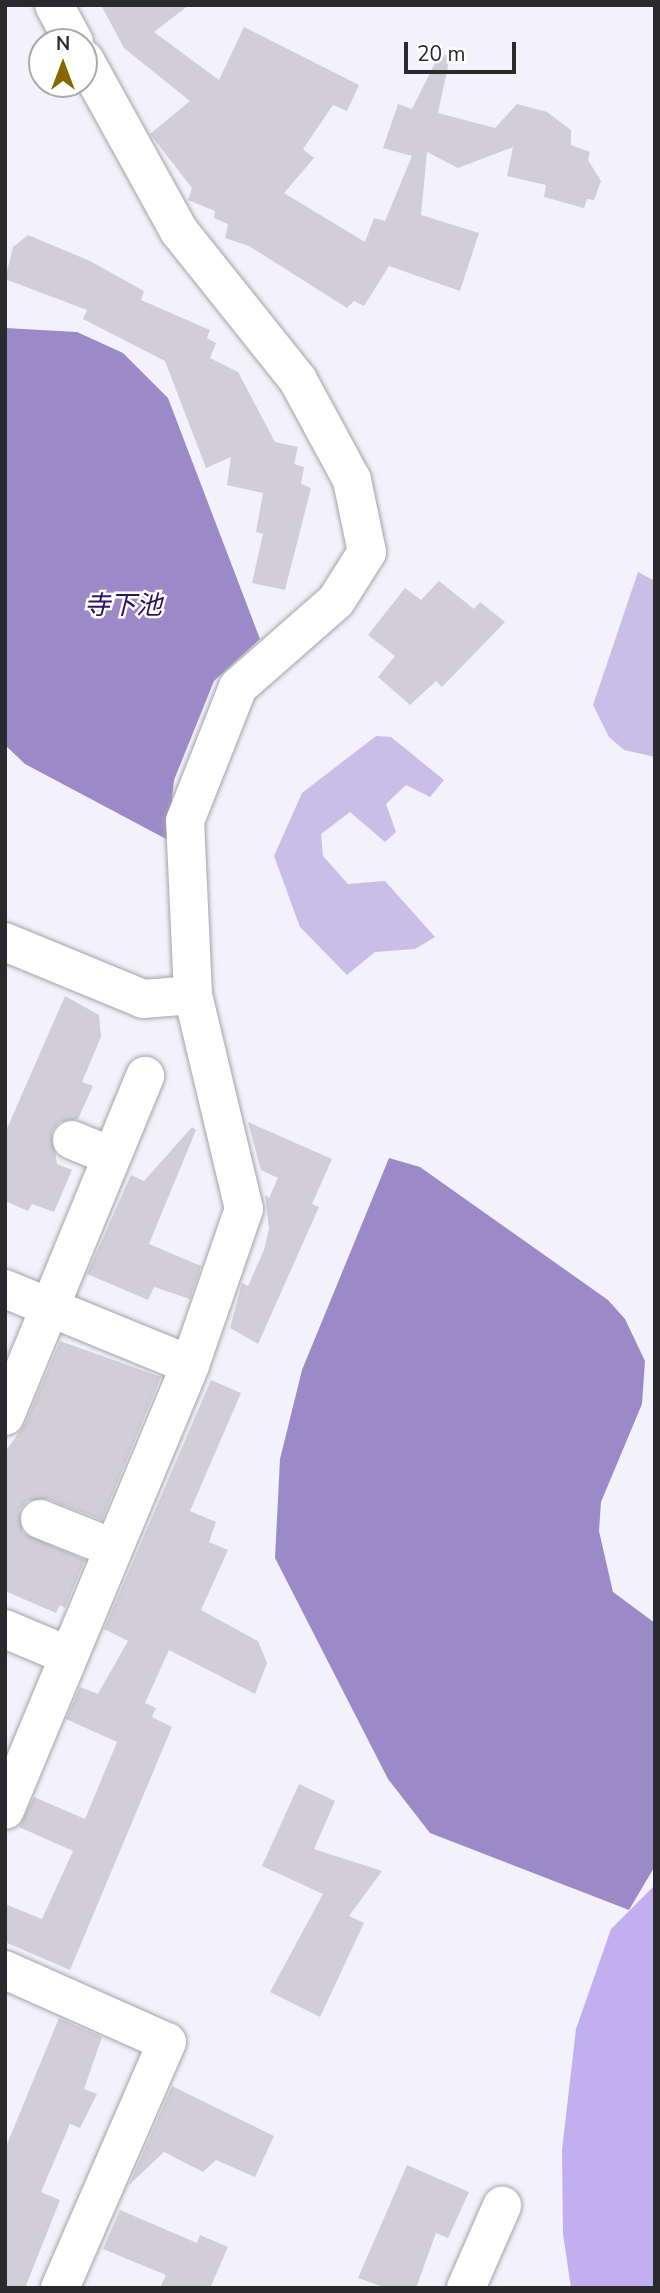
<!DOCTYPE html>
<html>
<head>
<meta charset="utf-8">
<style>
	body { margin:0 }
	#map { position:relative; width:660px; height:2293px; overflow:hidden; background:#f3f1fb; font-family:"Nunito Sans","Noto Sans JP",sans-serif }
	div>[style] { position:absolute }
	.green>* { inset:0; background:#c8bee8 }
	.forest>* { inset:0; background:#c1aff0 }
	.water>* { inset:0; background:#9b8ac8 }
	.building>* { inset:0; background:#d1ced9 }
	.roads { filter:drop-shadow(0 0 2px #a4a2ac) drop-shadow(0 0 2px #a4a2ac) }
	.minor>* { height:38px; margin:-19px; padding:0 19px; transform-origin:19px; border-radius:19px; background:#fff }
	span { translate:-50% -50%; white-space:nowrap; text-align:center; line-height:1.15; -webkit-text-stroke:5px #fff; paint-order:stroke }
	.water-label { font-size:26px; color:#31135d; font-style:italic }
	.frame { position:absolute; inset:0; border:7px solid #2a292d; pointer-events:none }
	.north { position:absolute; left:28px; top:28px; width:70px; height:70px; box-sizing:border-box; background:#fff; border:2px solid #aaa9ab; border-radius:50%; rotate:0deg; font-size:19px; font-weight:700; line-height:28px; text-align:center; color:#2a292d }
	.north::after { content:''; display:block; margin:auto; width:24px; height:32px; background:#876702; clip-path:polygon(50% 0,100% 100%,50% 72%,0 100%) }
	.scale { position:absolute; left:404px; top:42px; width:112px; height:32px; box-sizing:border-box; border:4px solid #2a292d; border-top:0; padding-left:9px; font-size:21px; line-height:24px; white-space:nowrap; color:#2a292d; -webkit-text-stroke:5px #fff; paint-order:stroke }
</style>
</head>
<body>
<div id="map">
	<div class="green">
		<i style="clip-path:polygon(638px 572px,655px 581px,655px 757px,624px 750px,609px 737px,593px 705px)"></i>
		<i style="clip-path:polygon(376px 736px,391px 737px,444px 780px,430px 797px,406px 785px,386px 804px,396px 832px,385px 842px,350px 812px,321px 834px,323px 856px,348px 884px,385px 881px,435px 937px,415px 949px,375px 952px,347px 975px,300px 927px,274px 856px,302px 793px)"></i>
	</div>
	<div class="forest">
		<i style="clip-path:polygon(655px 1885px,655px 2288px,571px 2288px,563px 2234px,562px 2150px,576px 2029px,611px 1929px)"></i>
	</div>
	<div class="water">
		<i style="clip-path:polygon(5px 328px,77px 332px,123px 353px,168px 398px,260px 639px,214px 681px,174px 780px,168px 840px,25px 764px,5px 745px)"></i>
		<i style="clip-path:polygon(389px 1158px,420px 1167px,608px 1300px,625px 1319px,645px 1361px,642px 1404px,601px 1502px,599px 1531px,613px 1592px,655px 1623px,655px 1866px,629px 1910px,430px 1833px,388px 1779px,275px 1558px,280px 1459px,302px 1370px)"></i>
	</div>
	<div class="building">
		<i style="clip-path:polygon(101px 5px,189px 5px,154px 32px,219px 80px,244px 27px,359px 85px,347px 111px,333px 105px,303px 149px,314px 158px,284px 193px,365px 242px,374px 218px,385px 221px,412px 156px,383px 148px,398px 104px,412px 109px,440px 53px,450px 57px,438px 113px,495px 128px,517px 104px,547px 112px,571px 130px,571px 145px,590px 152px,588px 160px,601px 181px,594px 200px,587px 199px,584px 208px,544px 197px,546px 185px,507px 176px,513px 147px,458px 168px,427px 152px,421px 215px,479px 233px,460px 291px,389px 266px,364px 306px,354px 301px,347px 308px,249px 246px,225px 238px,228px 224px,214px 218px,215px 211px,188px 200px,192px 188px,150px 134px,190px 101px,124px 48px)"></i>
		<i style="clip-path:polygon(28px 235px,90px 261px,144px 291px,141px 300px,210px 330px,207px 338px,216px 343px,210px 358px,238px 372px,275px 442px,298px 447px,294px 464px,304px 467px,301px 484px,311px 488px,285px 590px,252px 583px,263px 534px,256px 532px,263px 493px,227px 485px,231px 457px,206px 468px,165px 361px,83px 319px,87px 310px,5px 279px,13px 247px)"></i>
		<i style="clip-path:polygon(439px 581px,474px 609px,480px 602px,505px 622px,442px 687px,436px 681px,410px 705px,378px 677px,395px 656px,368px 635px,405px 588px,421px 600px)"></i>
		<i style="clip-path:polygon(65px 996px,99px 1015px,101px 1037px,82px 1082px,93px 1086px,78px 1119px,59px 1122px,52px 1132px,57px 1164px,72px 1170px,54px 1212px,32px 1204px,28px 1211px,5px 1201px,5px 1133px)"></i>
		<i style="clip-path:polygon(248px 1122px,332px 1159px,312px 1204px,319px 1207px,258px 1344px,230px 1328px,242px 1283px,248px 1286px,264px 1250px,269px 1229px,265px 1195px,269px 1198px,278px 1178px,261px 1170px)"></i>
		<i style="clip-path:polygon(192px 1127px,196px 1130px,149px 1244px,201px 1266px,190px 1299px,154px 1287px,148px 1300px,87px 1274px,131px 1175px,144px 1181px)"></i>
		<i style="clip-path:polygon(60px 1341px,161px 1377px,102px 1520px,47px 1499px,27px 1501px,20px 1510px,23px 1533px,85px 1560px,65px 1608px,60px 1605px,56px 1613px,5px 1591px,5px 1452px,25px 1424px)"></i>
		<i style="clip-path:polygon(211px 1380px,241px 1393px,190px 1511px,216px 1522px,209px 1542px,228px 1550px,201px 1610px,258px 1641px,267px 1663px,255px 1694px,169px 1650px,145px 1703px,156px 1708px,152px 1717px,172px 1727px,70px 1970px,5px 1942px,5px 1904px,42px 1919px,73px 1851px,19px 1827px,34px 1797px,85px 1819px,117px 1742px,66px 1719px,80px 1687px,98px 1694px,128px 1641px,104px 1629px)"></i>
		<i style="clip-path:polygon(299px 1784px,335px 1801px,314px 1849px,382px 1871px,349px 1916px,364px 1923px,320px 2017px,270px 1992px,323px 1894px,262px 1866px)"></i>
		<i style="clip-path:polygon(59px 2018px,102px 2037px,84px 2089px,97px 2094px,80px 2128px,70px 2124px,41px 2192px,60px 2200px,25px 2288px,5px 2288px,5px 2149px)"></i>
		<i style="clip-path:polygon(172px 2086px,274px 2136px,255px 2177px,216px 2160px,203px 2172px,164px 2152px,129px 2185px)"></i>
		<i style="clip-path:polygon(407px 2165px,469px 2192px,448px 2238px,436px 2233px,416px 2288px,386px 2288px,358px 2278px)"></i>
		<i style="clip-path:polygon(120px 2210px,197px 2243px,200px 2235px,228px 2247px,210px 2288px,160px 2288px,166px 2275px,103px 2249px)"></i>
	</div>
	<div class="roads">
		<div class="minor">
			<i style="left:54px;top:5px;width:42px;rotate:61.6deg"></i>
			<i style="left:5px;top:942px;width:149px;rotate:22.4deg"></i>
			<i style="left:143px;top:999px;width:50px;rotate:-4.6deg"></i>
			<i style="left:72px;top:1140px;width:42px;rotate:22.3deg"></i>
			<i style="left:5px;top:1289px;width:200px;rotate:22.3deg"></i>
			<i style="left:5px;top:1416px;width:368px;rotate:-67.6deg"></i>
			<i style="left:40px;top:1519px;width:79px;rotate:21.7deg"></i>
			<i style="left:5px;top:1629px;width:67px;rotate:22.8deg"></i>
			<i style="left:5px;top:1810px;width:482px;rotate:-67.4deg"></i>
			<i style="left:190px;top:1365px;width:165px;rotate:-70.9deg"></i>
			<i style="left:244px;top:1209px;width:220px;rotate:-103.4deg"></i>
			<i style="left:193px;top:995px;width:174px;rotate:-92.6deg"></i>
			<i style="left:185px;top:821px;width:144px;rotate:-68.4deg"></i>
			<i style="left:238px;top:687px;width:130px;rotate:-41.3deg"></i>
			<i style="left:336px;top:601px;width:58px;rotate:-57.7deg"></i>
			<i style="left:367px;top:552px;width:74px;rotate:-101.8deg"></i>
			<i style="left:352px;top:480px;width:114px;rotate:-118.4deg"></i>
			<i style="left:298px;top:380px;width:191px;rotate:-128.6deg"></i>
			<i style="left:179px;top:231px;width:196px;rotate:-118.9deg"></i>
			<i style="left:5px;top:1970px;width:177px;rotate:24deg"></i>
			<i style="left:167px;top:2042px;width:268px;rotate:113.5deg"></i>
			<i style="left:466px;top:2288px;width:90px;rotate:-66.3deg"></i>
		</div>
	</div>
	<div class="water-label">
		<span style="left:123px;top:606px">寺下池</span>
	</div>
	<div class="frame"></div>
	<div class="north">N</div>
	<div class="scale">20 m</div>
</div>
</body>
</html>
